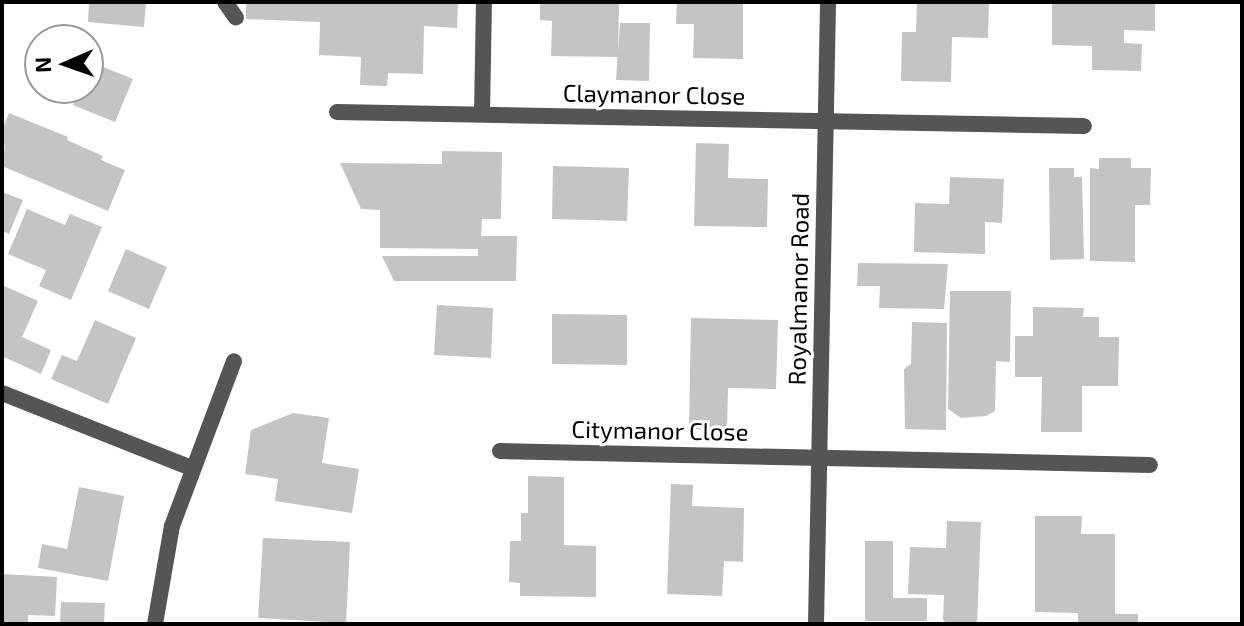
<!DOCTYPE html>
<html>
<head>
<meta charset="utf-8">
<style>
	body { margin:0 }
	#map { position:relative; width:1244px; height:626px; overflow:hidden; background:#fff; font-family:"Exo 2",sans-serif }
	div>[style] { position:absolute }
	.building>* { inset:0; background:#c4c4c4 }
	.service>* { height:16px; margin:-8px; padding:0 8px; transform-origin:8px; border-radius:8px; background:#555 }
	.minor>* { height:16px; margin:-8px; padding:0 8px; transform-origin:8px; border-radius:8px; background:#555 }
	span { translate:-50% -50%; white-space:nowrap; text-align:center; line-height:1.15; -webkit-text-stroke:6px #fff; paint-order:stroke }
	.street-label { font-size:24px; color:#000 }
	.frame { position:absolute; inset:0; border:4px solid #000; pointer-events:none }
	.north { position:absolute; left:24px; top:24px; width:80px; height:80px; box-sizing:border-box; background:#fff; border:2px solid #999; border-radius:50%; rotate:268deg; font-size:22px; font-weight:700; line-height:32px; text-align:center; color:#000 }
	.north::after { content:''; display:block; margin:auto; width:28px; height:36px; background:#000; clip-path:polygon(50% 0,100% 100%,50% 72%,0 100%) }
</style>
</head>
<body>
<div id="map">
	<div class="building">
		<i style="clip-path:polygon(89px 2px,146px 2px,144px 27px,88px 22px)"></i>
		<i style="clip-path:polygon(246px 2px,458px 2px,457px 28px,424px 26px,423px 74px,388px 73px,387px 86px,360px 85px,361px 57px,319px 55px,320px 22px,246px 19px)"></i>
		<i style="clip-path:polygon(540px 2px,619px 2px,618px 57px,551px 56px,552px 21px,540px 20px)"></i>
		<i style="clip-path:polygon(677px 2px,743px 2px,743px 59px,693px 58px,694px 24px,676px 24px)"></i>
		<i style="clip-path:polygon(917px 2px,989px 2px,988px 38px,952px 37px,951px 82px,901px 81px,902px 32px,916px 32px)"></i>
		<i style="clip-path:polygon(1052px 2px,1155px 2px,1155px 31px,1124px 30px,1124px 43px,1142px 44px,1141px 71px,1092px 70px,1092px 46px,1052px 45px)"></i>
		<i style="clip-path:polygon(620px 23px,650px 23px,649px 81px,616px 80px)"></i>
		<i style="clip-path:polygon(91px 62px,133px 79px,115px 122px,73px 105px,80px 88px,88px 88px)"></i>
		<i style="clip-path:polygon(9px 113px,68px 137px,67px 140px,103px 156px,101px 160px,125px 170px,108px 211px,2px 166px,5px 145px,2px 144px,2px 130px)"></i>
		<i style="clip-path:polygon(696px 143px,729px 144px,728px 178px,768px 179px,767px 227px,694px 226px)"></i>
		<i style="clip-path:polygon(442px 151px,502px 152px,501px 219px,482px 219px,481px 236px,517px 236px,516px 281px,394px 281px,382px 256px,478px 256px,478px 249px,380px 248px,380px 210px,361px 209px,340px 163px,442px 164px)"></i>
		<i style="clip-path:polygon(1099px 158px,1131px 158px,1131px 168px,1151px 168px,1150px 205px,1135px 205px,1135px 262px,1090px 261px,1090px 168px,1099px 169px)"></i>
		<i style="clip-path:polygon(553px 166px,629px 168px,627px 221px,552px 219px)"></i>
		<i style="clip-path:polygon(1049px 168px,1074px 168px,1074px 177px,1082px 177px,1084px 259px,1050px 260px)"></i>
		<i style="clip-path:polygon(950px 177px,1004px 179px,1002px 223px,985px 222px,985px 254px,914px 252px,915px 203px,949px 204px)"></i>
		<i style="clip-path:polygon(2px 192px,23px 200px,9px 234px,2px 231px)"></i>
		<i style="clip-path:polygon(27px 209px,65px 225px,70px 214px,102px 227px,71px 300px,39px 286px,46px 270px,8px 254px)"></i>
		<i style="clip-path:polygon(126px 249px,167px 267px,149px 309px,108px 291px)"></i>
		<i style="clip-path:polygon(858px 263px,948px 264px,944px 309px,879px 308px,880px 286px,857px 286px)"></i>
		<i style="clip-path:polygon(2px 285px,38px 301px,22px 337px,51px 350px,41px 374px,2px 356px)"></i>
		<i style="clip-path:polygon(950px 291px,1011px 291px,1010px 362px,996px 361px,995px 411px,986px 416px,961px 418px,948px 409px)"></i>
		<i style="clip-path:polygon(437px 305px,493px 308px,491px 358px,434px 355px)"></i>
		<i style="clip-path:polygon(1033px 307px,1084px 308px,1083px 317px,1099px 317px,1099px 337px,1119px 337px,1118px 386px,1082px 386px,1082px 432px,1041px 432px,1042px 377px,1015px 377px,1015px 336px,1033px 336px)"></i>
		<i style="clip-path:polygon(552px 314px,627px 315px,627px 365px,552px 364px)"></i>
		<i style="clip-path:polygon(691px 318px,778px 320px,776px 389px,728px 388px,727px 430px,689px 429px)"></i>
		<i style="clip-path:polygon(95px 320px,136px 338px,108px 404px,51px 379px,62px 355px,77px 361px)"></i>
		<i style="clip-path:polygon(912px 322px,947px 323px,946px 430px,905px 429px,904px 369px,911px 364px)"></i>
		<i style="clip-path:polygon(293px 413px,329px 418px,322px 463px,359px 469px,352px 513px,275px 501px,278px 479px,245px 474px,251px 430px)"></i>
		<i style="clip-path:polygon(528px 476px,564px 477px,564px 545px,596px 546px,596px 597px,520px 596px,520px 583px,509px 582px,510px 541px,521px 541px,521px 513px,528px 513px)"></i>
		<i style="clip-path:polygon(671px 484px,693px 485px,692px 506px,744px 508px,743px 562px,724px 561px,722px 596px,667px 594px)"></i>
		<i style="clip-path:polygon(79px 487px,124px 496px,108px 581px,38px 568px,42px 544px,67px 549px)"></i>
		<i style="clip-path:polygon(1035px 516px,1082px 516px,1081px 534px,1115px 534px,1115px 614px,1138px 614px,1138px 624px,1078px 624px,1078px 613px,1035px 612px)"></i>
		<i style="clip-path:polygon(947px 521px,981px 522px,977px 624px,946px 624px,943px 619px,944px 595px,908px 594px,910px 547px,946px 548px)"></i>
		<i style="clip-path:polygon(263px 538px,350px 542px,346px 623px,258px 618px)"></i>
		<i style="clip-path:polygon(865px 541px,893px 541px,893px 598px,927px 598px,927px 621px,865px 621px)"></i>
		<i style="clip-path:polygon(2px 574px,57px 577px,55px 616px,28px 615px,28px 624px,2px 624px)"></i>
		<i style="clip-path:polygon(61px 602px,105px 603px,104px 624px,60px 624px)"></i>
	</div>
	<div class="service">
		<i style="left:225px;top:2px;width:19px;rotate:55deg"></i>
	</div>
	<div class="minor">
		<i style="left:337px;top:112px;width:747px;rotate:1.07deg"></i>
		<i style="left:482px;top:114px;width:112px;rotate:-89deg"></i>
		<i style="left:2px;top:393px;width:203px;rotate:21.6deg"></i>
		<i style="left:500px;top:451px;width:650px;rotate:1.23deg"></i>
		<i style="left:155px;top:624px;width:99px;rotate:-80.2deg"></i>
		<i style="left:172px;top:526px;width:176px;rotate:-69.4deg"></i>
		<i style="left:816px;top:624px;width:622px;rotate:-88.89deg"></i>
	</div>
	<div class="street-label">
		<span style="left:654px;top:94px;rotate:1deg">Claymanor Close</span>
		<span style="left:798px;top:289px;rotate:-89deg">Royalmanor Road</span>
		<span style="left:660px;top:430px;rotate:1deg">Citymanor Close</span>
	</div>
	<div class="frame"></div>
	<div class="north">N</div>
</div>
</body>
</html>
